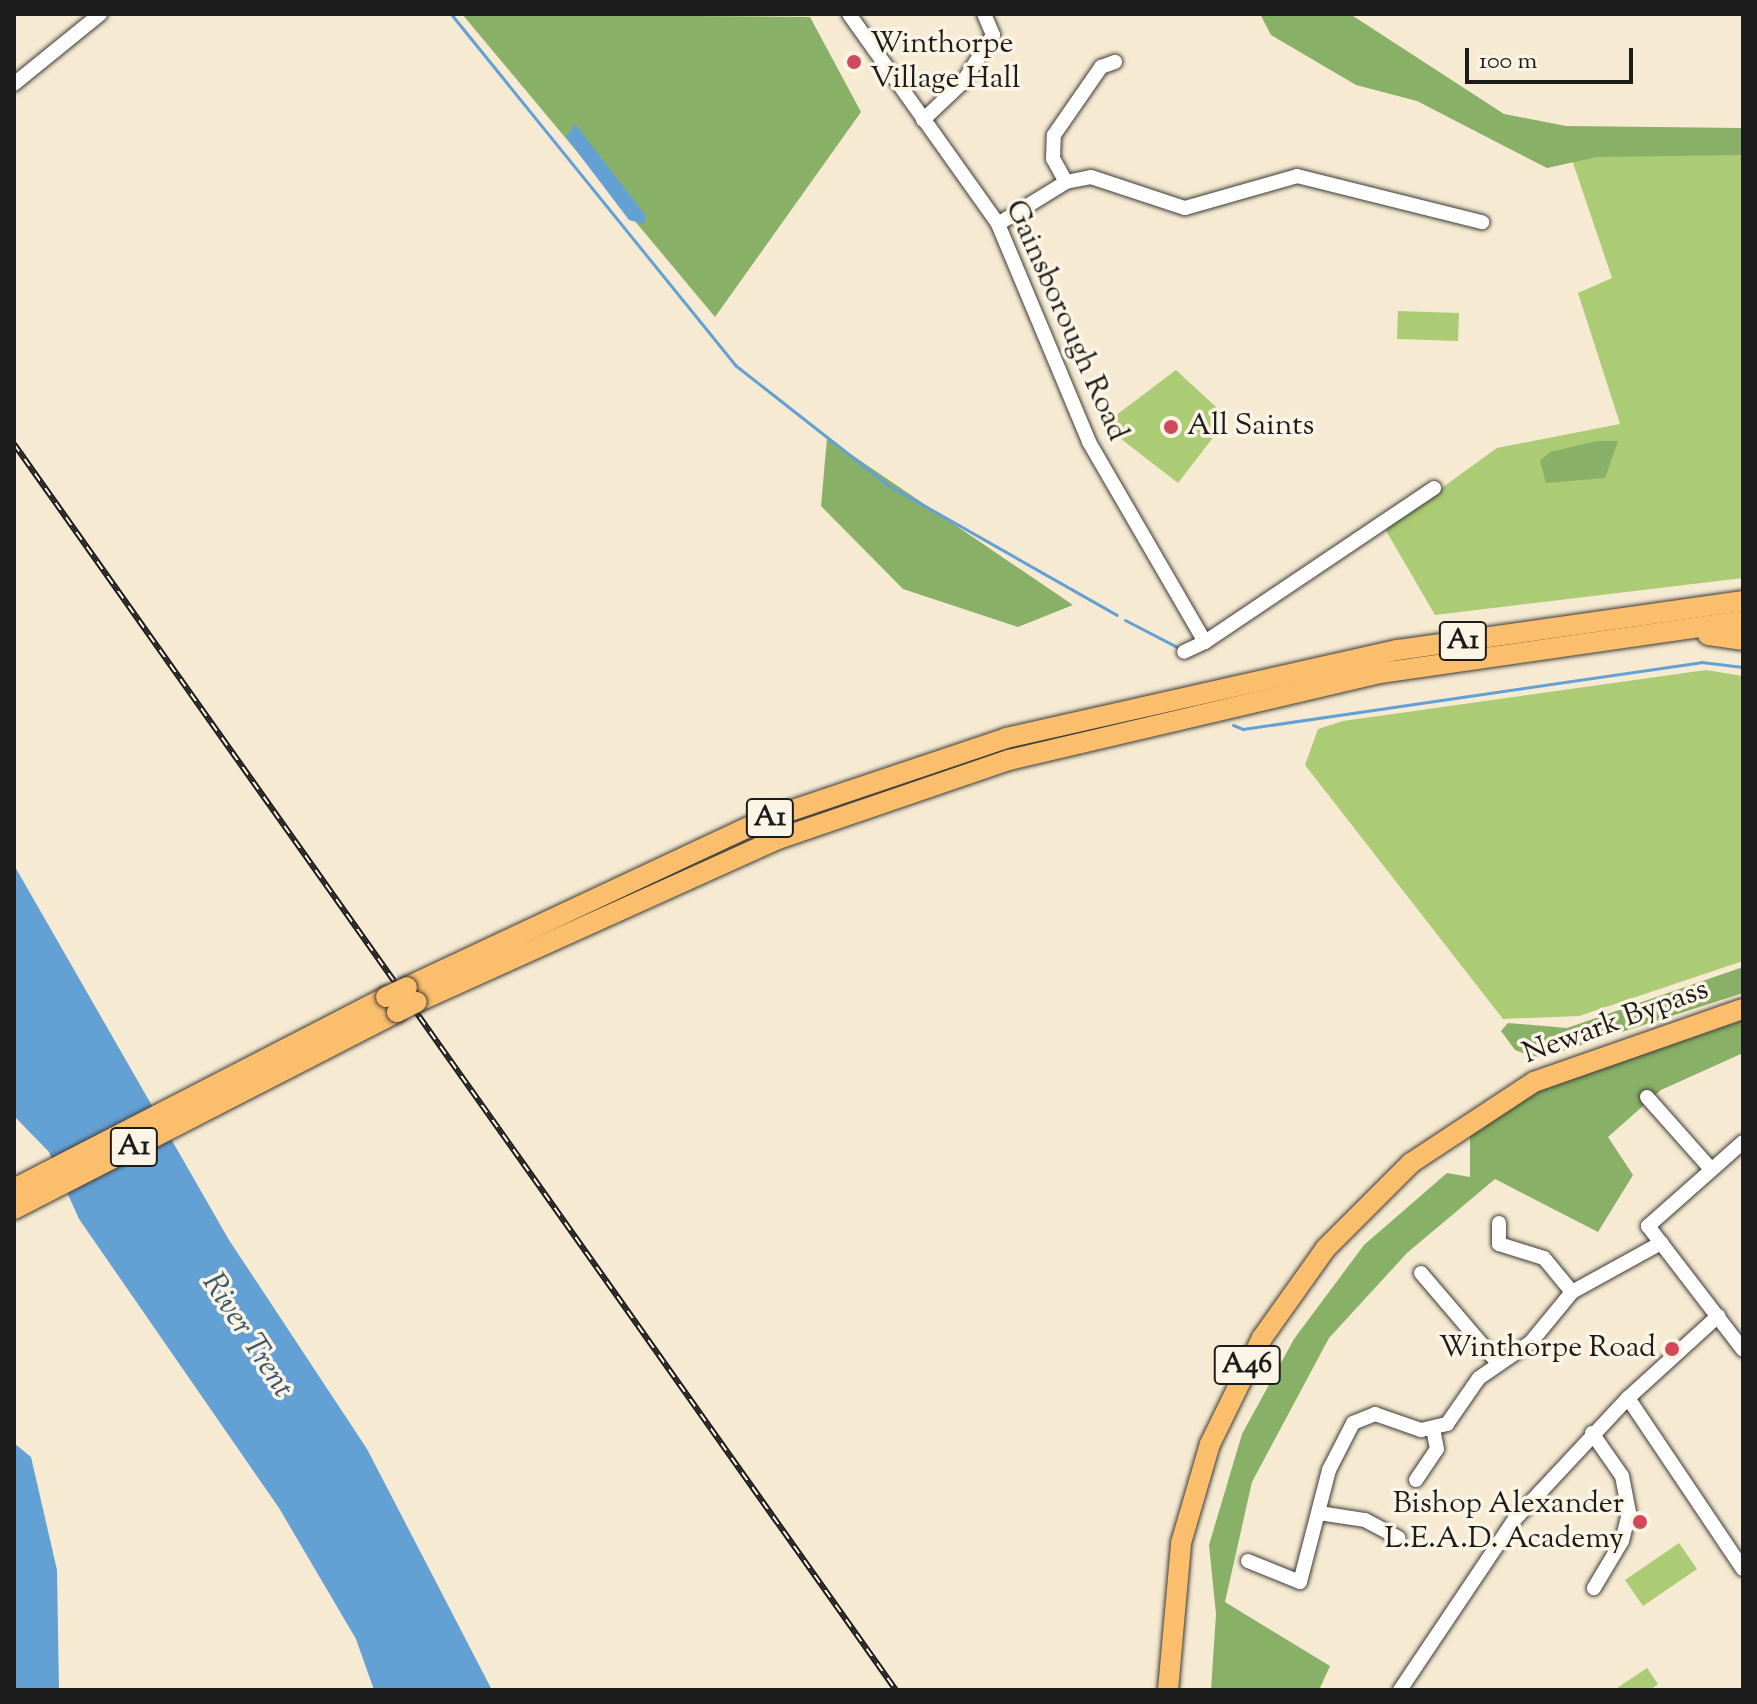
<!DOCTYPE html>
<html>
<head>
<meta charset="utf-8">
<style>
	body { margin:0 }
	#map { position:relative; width:1757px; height:1704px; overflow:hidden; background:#f6ead2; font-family:"Sorts Mill Goudy",serif }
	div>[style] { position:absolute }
	.green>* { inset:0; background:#abcc74 }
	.forest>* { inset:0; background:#88b066 }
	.water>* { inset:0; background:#63a1d5 }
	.stream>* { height:3px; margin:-1.5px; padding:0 1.5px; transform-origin:1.5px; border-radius:1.5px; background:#63a1d5 }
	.roads { filter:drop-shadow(0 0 2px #3d3b37) drop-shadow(0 0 2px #3d3b37) }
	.minor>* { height:14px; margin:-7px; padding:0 7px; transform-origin:7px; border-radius:7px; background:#fff }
	.highway>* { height:20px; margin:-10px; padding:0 10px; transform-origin:10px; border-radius:10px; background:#fabe6d }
	.rail>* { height:6px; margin-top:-3px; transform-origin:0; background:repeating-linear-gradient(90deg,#fcf5e5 0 9px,#1c1c1c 0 18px); box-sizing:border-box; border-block:2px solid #1c1c1c }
	.bridges { filter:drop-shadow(0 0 2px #3d3b37) drop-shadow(0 0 2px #3d3b37) }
	.highway-bridge>* { height:20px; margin:-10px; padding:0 10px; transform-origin:10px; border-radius:10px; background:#fabe6d }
	.dots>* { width:22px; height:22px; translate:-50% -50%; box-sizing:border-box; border:4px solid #fcf5e5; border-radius:50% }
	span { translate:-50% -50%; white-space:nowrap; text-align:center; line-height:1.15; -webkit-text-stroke:7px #fcf5e5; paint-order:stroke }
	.shield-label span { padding:2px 6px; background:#fcf5e5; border:2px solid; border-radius:6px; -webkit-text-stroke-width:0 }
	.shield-label { font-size:28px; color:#1c1c1c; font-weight:700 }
	.poi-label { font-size:30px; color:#1c1c1c }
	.left { translate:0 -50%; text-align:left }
	.right { translate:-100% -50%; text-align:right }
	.street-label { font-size:30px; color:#1c1c1c }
	.water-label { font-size:32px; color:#3c586f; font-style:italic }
	.frame { position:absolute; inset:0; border:16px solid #1c1c1c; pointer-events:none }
	.scale { position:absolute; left:1465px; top:48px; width:168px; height:36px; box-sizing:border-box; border:4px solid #1c1c1c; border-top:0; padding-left:10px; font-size:24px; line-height:28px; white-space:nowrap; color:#1c1c1c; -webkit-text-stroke:6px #fcf5e5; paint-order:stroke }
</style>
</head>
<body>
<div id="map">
	<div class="green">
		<i style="clip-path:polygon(1567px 145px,1743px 145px,1743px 578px,1435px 615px,1385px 529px,1497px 448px,1620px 424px,1578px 293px,1612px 278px)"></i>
		<i style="clip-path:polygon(1398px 311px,1459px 313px,1458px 341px,1397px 339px)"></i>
		<i style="clip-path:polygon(1176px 370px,1228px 418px,1178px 483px,1103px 425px)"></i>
		<i style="clip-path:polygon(1706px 670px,1743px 676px,1743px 961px,1579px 1016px,1503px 1019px,1305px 765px,1318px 729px,1343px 721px)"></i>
		<i style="clip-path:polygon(1679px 1543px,1697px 1569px,1643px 1606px,1625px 1580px)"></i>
		<i style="clip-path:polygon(1647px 1668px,1658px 1684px,1650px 1690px,1614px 1690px)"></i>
	</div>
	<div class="forest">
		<i style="clip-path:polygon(462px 14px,810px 17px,861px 112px,715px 317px)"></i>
		<i style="clip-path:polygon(1260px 14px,1350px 14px,1504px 114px,1566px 126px,1743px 128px,1743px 155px,1597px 157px,1547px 168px,1417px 101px,1356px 85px,1271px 35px)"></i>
		<i style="clip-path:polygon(827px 438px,1073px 605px,1018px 627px,903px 589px,821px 506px)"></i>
		<i style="clip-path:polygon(1597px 441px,1618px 441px,1605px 478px,1546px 483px,1540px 461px,1550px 452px)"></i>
		<i style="clip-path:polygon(1743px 967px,1743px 993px,1553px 1054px,1533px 1057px,1515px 1050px,1501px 1031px,1508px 1023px,1567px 1028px)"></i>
		<i style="clip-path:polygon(1743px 1020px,1743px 1053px,1661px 1090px,1608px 1137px,1633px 1175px,1598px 1232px,1495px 1179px,1407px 1253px,1329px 1338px,1252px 1482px,1225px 1602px,1330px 1666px,1319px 1690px,1211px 1690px,1216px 1614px,1209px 1545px,1242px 1434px,1294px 1339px,1364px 1245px,1447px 1173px,1470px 1177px,1470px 1134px,1538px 1091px)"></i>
	</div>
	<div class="water">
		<i style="clip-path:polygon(575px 124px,646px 216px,644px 224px,629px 220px,566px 137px)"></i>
		<i style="clip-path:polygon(14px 865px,229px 1240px,367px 1449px,492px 1690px,374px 1690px,356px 1639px,279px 1508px,79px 1219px,49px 1152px,16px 1118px)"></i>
		<i style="clip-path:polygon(14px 1443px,31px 1457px,57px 1570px,59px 1690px,14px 1690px)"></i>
	</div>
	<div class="stream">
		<i style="left:451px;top:14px;width:452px;rotate:51deg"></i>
		<i style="left:735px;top:365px;width:194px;rotate:38.1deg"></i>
		<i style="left:888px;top:485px;width:263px;rotate:29.6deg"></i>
		<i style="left:1125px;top:620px;width:59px;rotate:27.4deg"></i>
		<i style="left:1233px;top:725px;width:11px;rotate:22deg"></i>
		<i style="left:1243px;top:729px;width:463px;rotate:-8.3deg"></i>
		<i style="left:1701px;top:662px;width:42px;rotate:6.8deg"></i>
	</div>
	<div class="roads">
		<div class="minor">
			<i style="left:849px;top:14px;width:257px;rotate:54.6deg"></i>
			<i style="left:998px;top:224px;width:236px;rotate:67.3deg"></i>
			<i style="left:1089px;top:442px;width:231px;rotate:59.9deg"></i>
			<i style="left:1205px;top:642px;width:23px;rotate:155deg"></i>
			<i style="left:14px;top:84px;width:111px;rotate:-39.1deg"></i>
			<i style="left:923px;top:120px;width:55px;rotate:-43.5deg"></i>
			<i style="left:963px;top:82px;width:56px;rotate:-57.4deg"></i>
			<i style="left:993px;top:35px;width:23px;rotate:-113deg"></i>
			<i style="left:1066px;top:182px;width:26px;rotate:-119deg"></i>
			<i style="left:1053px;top:159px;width:24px;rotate:-88deg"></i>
			<i style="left:1054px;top:135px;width:83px;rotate:-55.3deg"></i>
			<i style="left:1101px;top:67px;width:15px;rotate:-20deg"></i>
			<i style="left:998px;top:224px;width:80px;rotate:-31.7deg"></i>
			<i style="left:1066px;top:182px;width:25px;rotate:-11deg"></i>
			<i style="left:1091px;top:177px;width:99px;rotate:18.3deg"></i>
			<i style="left:1185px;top:208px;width:116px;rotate:-15.9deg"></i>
			<i style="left:1297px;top:176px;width:191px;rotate:14deg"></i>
			<i style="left:1205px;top:642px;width:276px;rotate:-33.9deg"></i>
			<i style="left:1647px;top:1097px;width:96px;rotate:48.4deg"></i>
			<i style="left:1743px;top:1142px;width:127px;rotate:138.5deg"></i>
			<i style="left:1648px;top:1226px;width:156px;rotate:52.5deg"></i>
			<i style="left:1499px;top:1223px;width:21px;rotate:90deg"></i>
			<i style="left:1499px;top:1244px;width:47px;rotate:17.3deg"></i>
			<i style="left:1544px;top:1258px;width:44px;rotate:50.5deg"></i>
			<i style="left:1421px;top:1273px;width:118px;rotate:49.5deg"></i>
			<i style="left:1628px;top:1398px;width:206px;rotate:56.1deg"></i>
			<i style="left:1592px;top:1433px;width:52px;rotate:55.1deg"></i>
			<i style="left:1622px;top:1476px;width:38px;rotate:79deg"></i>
			<i style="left:1629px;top:1513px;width:29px;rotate:104deg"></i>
			<i style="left:1622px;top:1541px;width:55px;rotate:120.8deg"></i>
			<i style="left:1416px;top:1480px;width:37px;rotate:-56deg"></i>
			<i style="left:1437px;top:1449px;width:20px;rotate:-101deg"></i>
			<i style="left:1319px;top:1513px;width:47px;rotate:8.7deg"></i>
			<i style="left:1365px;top:1520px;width:38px;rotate:28deg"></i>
			<i style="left:1248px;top:1561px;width:56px;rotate:22deg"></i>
			<i style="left:1300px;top:1582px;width:116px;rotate:-75.5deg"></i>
			<i style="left:1329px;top:1470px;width:53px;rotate:-62.9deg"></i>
			<i style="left:1353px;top:1423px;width:24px;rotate:-22deg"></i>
			<i style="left:1375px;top:1414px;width:49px;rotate:19.2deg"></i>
			<i style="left:1421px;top:1430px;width:27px;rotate:-13deg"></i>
			<i style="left:1447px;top:1424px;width:56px;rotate:-55.2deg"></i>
			<i style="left:1479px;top:1378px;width:63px;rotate:-34.7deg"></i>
			<i style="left:1531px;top:1342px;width:65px;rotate:-50.6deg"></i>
			<i style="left:1572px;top:1292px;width:102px;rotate:-28.8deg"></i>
			<i style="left:1400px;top:1690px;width:206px;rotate:-56.1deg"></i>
			<i style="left:1515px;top:1519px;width:166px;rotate:-47deg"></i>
			<i style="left:1628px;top:1398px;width:122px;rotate:-42.3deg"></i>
		</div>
		<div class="highway">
			<i style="left:1708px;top:635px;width:35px;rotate:8deg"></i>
			<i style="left:407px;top:987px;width:396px;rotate:-25.1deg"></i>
			<i style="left:766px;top:819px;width:253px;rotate:-18.6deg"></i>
			<i style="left:1006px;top:738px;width:402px;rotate:-12.7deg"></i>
			<i style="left:1398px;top:650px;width:348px;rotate:-8.1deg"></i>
			<i style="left:417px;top:1002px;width:393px;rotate:-24.3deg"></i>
			<i style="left:775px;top:840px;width:247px;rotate:-18.9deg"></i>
			<i style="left:1009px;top:760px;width:382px;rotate:-13.2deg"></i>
			<i style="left:1381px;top:673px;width:366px;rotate:-8.2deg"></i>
			<i style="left:14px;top:1189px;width:419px;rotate:-27.3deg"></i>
			<i style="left:14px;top:1209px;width:431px;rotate:-27.2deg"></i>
			<i style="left:1168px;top:1690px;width:148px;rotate:-84.9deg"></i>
			<i style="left:1181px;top:1543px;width:103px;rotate:-73.7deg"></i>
			<i style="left:1210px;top:1444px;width:118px;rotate:-63.9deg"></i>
			<i style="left:1262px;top:1338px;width:110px;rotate:-54.6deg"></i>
			<i style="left:1326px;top:1248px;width:120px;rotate:-45deg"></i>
			<i style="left:1411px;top:1163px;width:147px;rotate:-33.4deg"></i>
			<i style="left:1534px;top:1082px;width:221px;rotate:-19.3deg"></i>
		</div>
	</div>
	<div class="rail">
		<i style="left:14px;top:444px;width:1527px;rotate:54.71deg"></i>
	</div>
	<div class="bridges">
		<div class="highway-bridge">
			<i style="left:386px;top:997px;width:23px;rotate:-25deg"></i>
			<i style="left:397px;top:1012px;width:22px;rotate:-27deg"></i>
		</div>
	</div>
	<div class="dots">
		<i style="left:854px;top:62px;background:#d1495b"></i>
		<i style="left:1171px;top:427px;background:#d1495b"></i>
		<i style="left:1672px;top:1349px;background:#d1495b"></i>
		<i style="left:1640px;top:1522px;background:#d1495b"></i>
	</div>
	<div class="shield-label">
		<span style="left:1463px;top:641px">A1</span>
		<span style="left:770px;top:818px">A1</span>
		<span style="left:134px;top:1147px">A1</span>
		<span style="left:1247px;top:1365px">A46</span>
	</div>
	<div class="poi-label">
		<span class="left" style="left:870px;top:62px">Winthorpe<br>Village Hall</span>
		<span class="left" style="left:1187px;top:427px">All Saints</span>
		<span class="right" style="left:1656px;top:1349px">Winthorpe Road</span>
		<span class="right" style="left:1624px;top:1522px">Bishop Alexander<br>L.E.A.D. Academy</span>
	</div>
	<div class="street-label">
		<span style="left:1065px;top:321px;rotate:66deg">Gainsborough Road</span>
		<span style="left:1616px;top:1023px;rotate:-20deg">Newark Bypass</span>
	</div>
	<div class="water-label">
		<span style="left:247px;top:1336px;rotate:57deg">River Trent</span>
	</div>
	<div class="frame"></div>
	<div class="scale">100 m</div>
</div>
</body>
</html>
